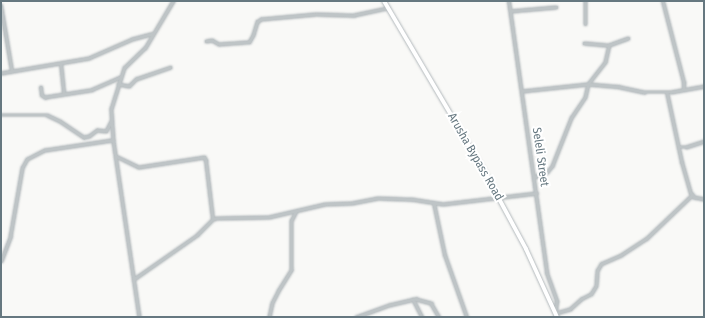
<!DOCTYPE html>
<html>
<head>
<meta charset="utf-8">
<style>
	body { margin:0 }
	#map { position:relative; width:705px; height:318px; overflow:hidden; background:#f9f9f7; font-family:"Fira Sans Condensed",sans-serif }
	div>[style] { position:absolute }
	.roads { filter:drop-shadow(0 0 1px #b4babd) drop-shadow(0 0 1px #b4babd) }
	.minor>* { height:2.5px; margin:-1.25px; padding:0 1.25px; transform-origin:1.25px; border-radius:1.25px; background:#bec4c6 }
	.primary>* { height:4px; margin:-2px; padding:0 2px; transform-origin:2px; border-radius:2px; background:#fff }
	span { translate:-50% -50%; white-space:nowrap; text-align:center; line-height:1.15; -webkit-text-stroke:4px #fff; paint-order:stroke }
	.street-label { font-size:12px; color:#667880 }
	.frame { position:absolute; inset:0; border:2px solid #667880; pointer-events:none }
</style>
</head>
<body>
<div id="map">
	<div class="roads">
		<div class="minor">
			<i style="left:509px;top:1px;width:275px;rotate:82deg"></i>
			<i style="left:547px;top:273px;width:30px;rotate:70deg"></i>
			<i style="left:557px;top:301px;width:12px;rotate:95deg"></i>
			<i style="left:663px;top:1px;width:84px;rotate:75.5deg"></i>
			<i style="left:684px;top:82px;width:7px;rotate:90deg"></i>
			<i style="left:1px;top:5px;width:67px;rotate:80.5deg"></i>
			<i style="left:510px;top:11px;width:46px;rotate:-5deg"></i>
			<i style="left:585px;top:24px;width:23px;rotate:-90deg"></i>
			<i style="left:206px;top:41px;width:6px;rotate:-9deg"></i>
			<i style="left:212px;top:40px;width:8px;rotate:30deg"></i>
			<i style="left:219px;top:44px;width:30px;rotate:-4deg"></i>
			<i style="left:249px;top:42px;width:8px;rotate:-60deg"></i>
			<i style="left:253px;top:35px;width:14px;rotate:-73deg"></i>
			<i style="left:257px;top:22px;width:5px;rotate:-37deg"></i>
			<i style="left:261px;top:19px;width:55px;rotate:-5.2deg"></i>
			<i style="left:316px;top:14px;width:38px;rotate:2deg"></i>
			<i style="left:354px;top:15px;width:35px;rotate:-12deg"></i>
			<i style="left:584px;top:43px;width:25px;rotate:5deg"></i>
			<i style="left:61px;top:63px;width:31px;rotate:84deg"></i>
			<i style="left:1px;top:73px;width:89px;rotate:-9.7deg"></i>
			<i style="left:89px;top:58px;width:47px;rotate:-23.8deg"></i>
			<i style="left:132px;top:39px;width:20px;rotate:-15deg"></i>
			<i style="left:118px;top:84px;width:11px;rotate:10deg"></i>
			<i style="left:129px;top:86px;width:10px;rotate:-45deg"></i>
			<i style="left:136px;top:79px;width:36px;rotate:-19deg"></i>
			<i style="left:41px;top:87px;width:8px;rotate:83deg"></i>
			<i style="left:42px;top:95px;width:4px;rotate:34deg"></i>
			<i style="left:45px;top:97px;width:47px;rotate:-8.7deg"></i>
			<i style="left:91px;top:90px;width:32px;rotate:-24deg"></i>
			<i style="left:522px;top:91px;width:66px;rotate:-6.1deg"></i>
			<i style="left:588px;top:84px;width:32px;rotate:5deg"></i>
			<i style="left:620px;top:87px;width:25px;rotate:12deg"></i>
			<i style="left:644px;top:92px;width:27px"></i>
			<i style="left:671px;top:92px;width:34px;rotate:-10deg"></i>
			<i style="left:667px;top:92px;width:72px;rotate:77.9deg"></i>
			<i style="left:682px;top:162px;width:32px;rotate:74deg"></i>
			<i style="left:691px;top:193px;width:5px;rotate:53deg"></i>
			<i style="left:694px;top:197px;width:10px;rotate:11deg"></i>
			<i style="left:1px;top:115px;width:46px"></i>
			<i style="left:47px;top:115px;width:14px;rotate:25deg"></i>
			<i style="left:60px;top:121px;width:29px;rotate:34deg"></i>
			<i style="left:84px;top:137px;width:5px;rotate:-11deg"></i>
			<i style="left:89px;top:136px;width:10px;rotate:-37deg"></i>
			<i style="left:97px;top:130px;width:9px;rotate:6deg"></i>
			<i style="left:106px;top:131px;width:11px;rotate:-63deg"></i>
			<i style="left:678px;top:147px;width:8px"></i>
			<i style="left:686px;top:147px;width:19px;rotate:-18deg"></i>
			<i style="left:116px;top:156px;width:25px;rotate:26deg"></i>
			<i style="left:139px;top:167px;width:66px;rotate:-8.7deg"></i>
			<i style="left:204px;top:157px;width:4px;rotate:56deg"></i>
			<i style="left:206px;top:160px;width:59px;rotate:83.2deg"></i>
			<i style="left:534px;top:177px;width:14px;rotate:-21deg"></i>
			<i style="left:547px;top:172px;width:8px;rotate:-50deg"></i>
			<i style="left:552px;top:166px;width:52px;rotate:-68.4deg"></i>
			<i style="left:571px;top:118px;width:25px;rotate:-56deg"></i>
			<i style="left:585px;top:97px;width:13px;rotate:-77deg"></i>
			<i style="left:588px;top:84px;width:28px;rotate:-52deg"></i>
			<i style="left:605px;top:62px;width:17px;rotate:-77deg"></i>
			<i style="left:609px;top:45px;width:20px;rotate:-20deg"></i>
			<i style="left:434px;top:203px;width:53px;rotate:78.1deg"></i>
			<i style="left:445px;top:255px;width:66px;rotate:70.5deg"></i>
			<i style="left:1px;top:261px;width:26px;rotate:-69deg"></i>
			<i style="left:10px;top:237px;width:70px;rotate:-80.1deg"></i>
			<i style="left:22px;top:168px;width:10px;rotate:-61deg"></i>
			<i style="left:27px;top:159px;width:20px;rotate:-27deg"></i>
			<i style="left:45px;top:150px;width:69px;rotate:-8.4deg"></i>
			<i style="left:134px;top:279px;width:77px;rotate:-34.9deg"></i>
			<i style="left:197px;top:235px;width:23px;rotate:-45deg"></i>
			<i style="left:213px;top:219px;width:4px;rotate:-14deg"></i>
			<i style="left:217px;top:218px;width:52px;rotate:-1.1deg"></i>
			<i style="left:269px;top:217px;width:57px;rotate:-13.1deg"></i>
			<i style="left:325px;top:204px;width:27px;rotate:-2deg"></i>
			<i style="left:352px;top:203px;width:26px;rotate:-11deg"></i>
			<i style="left:378px;top:198px;width:33px;rotate:2deg"></i>
			<i style="left:411px;top:199px;width:32px;rotate:9deg"></i>
			<i style="left:443px;top:204px;width:94px;rotate:-6.7deg"></i>
			<i style="left:413px;top:299px;width:20px;rotate:63deg"></i>
			<i style="left:556px;top:313px;width:15px;rotate:-16deg"></i>
			<i style="left:570px;top:309px;width:15px;rotate:-42deg"></i>
			<i style="left:581px;top:299px;width:11px;rotate:-27deg"></i>
			<i style="left:591px;top:294px;width:9px;rotate:-58deg"></i>
			<i style="left:596px;top:286px;width:15px;rotate:-86deg"></i>
			<i style="left:597px;top:271px;width:8px;rotate:-60deg"></i>
			<i style="left:601px;top:264px;width:22px;rotate:-24deg"></i>
			<i style="left:621px;top:255px;width:30px;rotate:-33deg"></i>
			<i style="left:646px;top:239px;width:64px;rotate:-43.7deg"></i>
			<i style="left:139px;top:317px;width:179px;rotate:-98.4deg"></i>
			<i style="left:113px;top:140px;width:31px;rotate:-94deg"></i>
			<i style="left:111px;top:109px;width:43px;rotate:-72.4deg"></i>
			<i style="left:124px;top:68px;width:29px;rotate:-44deg"></i>
			<i style="left:145px;top:48px;width:55px;rotate:-59.2deg"></i>
			<i style="left:269px;top:317px;width:14px;rotate:-78deg"></i>
			<i style="left:272px;top:303px;width:13px;rotate:-63deg"></i>
			<i style="left:278px;top:291px;width:25px;rotate:-58deg"></i>
			<i style="left:291px;top:270px;width:49px;rotate:-90deg"></i>
			<i style="left:291px;top:221px;width:11px;rotate:-63deg"></i>
			<i style="left:356px;top:317px;width:35px;rotate:-20deg"></i>
			<i style="left:389px;top:305px;width:28px;rotate:-13deg"></i>
			<i style="left:416px;top:299px;width:16px;rotate:15deg"></i>
			<i style="left:431px;top:303px;width:16px;rotate:60deg"></i>
		</div>
		<div class="primary">
			<i style="left:384px;top:1px;width:195px;rotate:59.5deg"></i>
			<i style="left:483px;top:169px;width:91px;rotate:61.7deg"></i>
			<i style="left:526px;top:249px;width:75px;rotate:65.5deg"></i>
		</div>
	</div>
	<div class="street-label">
		<span style="left:475px;top:157px;rotate:60deg">Arusha Bypass Road</span>
		<span style="left:540px;top:157px;rotate:82deg">Seleli Street</span>
	</div>
	<div class="frame"></div>
</div>
</body>
</html>
